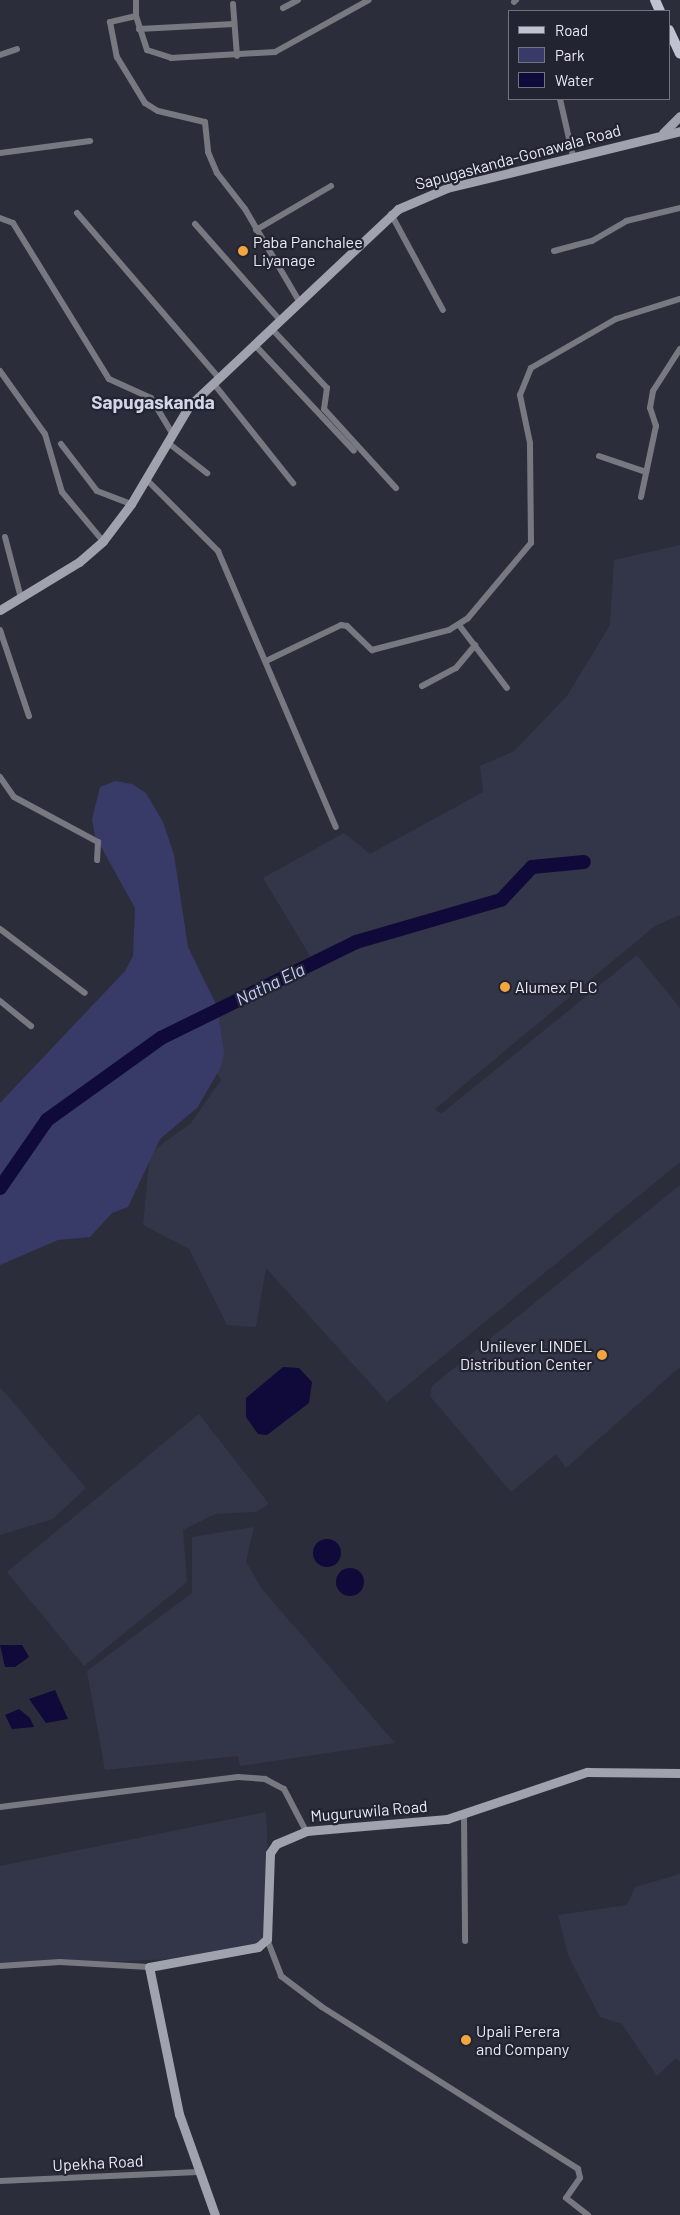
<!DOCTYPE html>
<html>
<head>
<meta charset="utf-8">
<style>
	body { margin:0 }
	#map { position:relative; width:680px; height:2215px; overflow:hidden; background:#2c2d3b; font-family:Barlow,sans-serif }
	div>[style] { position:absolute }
	.built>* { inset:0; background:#333549 }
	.green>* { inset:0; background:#383a68 }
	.water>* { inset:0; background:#0f0a39 }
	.round { border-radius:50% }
	.river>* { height:14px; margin:-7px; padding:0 7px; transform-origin:7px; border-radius:7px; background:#0f0a39 }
	.street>* { height:6px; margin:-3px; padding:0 3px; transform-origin:3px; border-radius:3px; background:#777880 }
	.secondary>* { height:9px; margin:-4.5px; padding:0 4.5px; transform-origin:4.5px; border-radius:4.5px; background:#a0a2ae }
	.primary>* { height:10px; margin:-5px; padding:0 5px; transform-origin:5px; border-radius:5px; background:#c0c2d1 }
	.dots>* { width:14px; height:14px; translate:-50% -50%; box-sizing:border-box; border:2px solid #222431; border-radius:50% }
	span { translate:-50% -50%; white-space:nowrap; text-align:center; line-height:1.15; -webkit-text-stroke:4.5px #222431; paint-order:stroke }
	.street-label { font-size:16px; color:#e9eaf4 }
	.poi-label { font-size:16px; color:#e9eaf4 }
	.left { translate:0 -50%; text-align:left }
	.right { translate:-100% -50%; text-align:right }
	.water-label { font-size:18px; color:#c5cbfc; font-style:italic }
	.quarter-label { font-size:19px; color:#d3d6e8; font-weight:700 }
	.legend { position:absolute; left:508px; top:10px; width:162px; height:90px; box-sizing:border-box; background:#222431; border:1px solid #72737f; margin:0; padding:6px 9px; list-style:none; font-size:15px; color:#e9eaf4 }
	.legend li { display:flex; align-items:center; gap:10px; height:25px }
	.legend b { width:25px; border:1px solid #72737f }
</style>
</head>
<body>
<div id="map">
	<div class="built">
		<i style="clip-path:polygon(680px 545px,680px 915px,655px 926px,435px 1109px,441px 1114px,637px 955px,680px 1008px,680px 1162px,387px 1402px,266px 1268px,256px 1327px,227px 1325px,189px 1249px,143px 1225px,150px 1153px,191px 1123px,221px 1080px,185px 1021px,304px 969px,312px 959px,263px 878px,344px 833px,370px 854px,483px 792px,480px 766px,514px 751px,567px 696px,610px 625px,614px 560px)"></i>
		<i style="clip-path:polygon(680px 1185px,680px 1367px,566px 1468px,556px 1454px,511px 1492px,430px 1396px,432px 1386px)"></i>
		<i style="clip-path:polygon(0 1387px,86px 1488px,53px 1519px,0 1535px)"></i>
		<i style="clip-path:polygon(199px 1414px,269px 1504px,256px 1512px,215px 1514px,183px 1530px,187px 1582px,84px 1666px,7px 1572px)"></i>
		<i style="clip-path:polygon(254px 1527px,246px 1562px,262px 1589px,395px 1743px,240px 1766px,238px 1756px,105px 1770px,87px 1671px,192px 1593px,192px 1537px)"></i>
		<i style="clip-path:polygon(266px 1812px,271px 1927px,258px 1947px,201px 1958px,0 1966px,0 1866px)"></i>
		<i style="clip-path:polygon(680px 1874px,680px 2062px,676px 2058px,657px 2076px,622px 2024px,600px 2017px,568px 1955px,558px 1915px,627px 1905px,635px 1887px)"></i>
	</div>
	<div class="green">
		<i style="clip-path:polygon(115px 781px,132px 784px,146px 793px,163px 822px,174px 855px,188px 947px,217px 1006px,224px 1052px,221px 1067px,197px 1108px,160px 1139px,128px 1207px,112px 1213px,90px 1237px,58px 1240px,0 1265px,0 1103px,125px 971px,133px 956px,135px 908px,95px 836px,92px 819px,100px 787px)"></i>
	</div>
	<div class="water">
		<i style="clip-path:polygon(283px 1367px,299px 1368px,312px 1382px,309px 1403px,267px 1435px,258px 1434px,246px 1417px,246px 1398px)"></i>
		<i class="round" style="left:313px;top:1539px;width:28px;height:28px"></i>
		<i class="round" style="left:336px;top:1568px;width:28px;height:28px"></i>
		<i style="clip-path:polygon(0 1645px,22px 1645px,29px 1657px,15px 1667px,5px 1667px)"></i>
		<i style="clip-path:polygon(55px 1690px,68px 1719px,46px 1723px,29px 1699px)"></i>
		<i style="clip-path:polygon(19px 1709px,30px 1718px,34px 1727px,12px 1729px,5px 1715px)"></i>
	</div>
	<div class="river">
		<i style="left:0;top:1188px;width:83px;rotate:-55.3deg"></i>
		<i style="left:47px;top:1120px;width:140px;rotate:-35.7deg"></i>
		<i style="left:161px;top:1038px;width:217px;rotate:-26.2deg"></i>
		<i style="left:356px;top:942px;width:151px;rotate:-16.2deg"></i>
		<i style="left:501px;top:900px;width:45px;rotate:-46.8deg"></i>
		<i style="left:532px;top:867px;width:52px;rotate:-5.5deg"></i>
	</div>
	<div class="street">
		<i style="left:136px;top:0;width:16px;rotate:90deg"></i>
		<i style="left:136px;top:16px;width:36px;rotate:72deg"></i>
		<i style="left:147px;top:50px;width:25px;rotate:18deg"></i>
		<i style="left:171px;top:58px;width:104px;rotate:-3.3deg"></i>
		<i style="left:275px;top:52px;width:107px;rotate:-29deg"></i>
		<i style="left:514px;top:2px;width:3px;rotate:-45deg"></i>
		<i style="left:233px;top:4px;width:52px;rotate:85.6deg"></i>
		<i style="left:283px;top:8px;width:17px;rotate:-28deg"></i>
		<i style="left:136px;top:16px;width:27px;rotate:167deg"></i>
		<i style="left:110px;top:22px;width:36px;rotate:79deg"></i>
		<i style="left:117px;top:57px;width:54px;rotate:58.7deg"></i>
		<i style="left:145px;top:103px;width:15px;rotate:32deg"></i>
		<i style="left:158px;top:111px;width:48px;rotate:13.2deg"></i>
		<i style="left:205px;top:122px;width:30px;rotate:84deg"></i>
		<i style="left:208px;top:152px;width:23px;rotate:67deg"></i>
		<i style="left:217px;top:173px;width:46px;rotate:52.1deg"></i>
		<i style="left:245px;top:209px;width:107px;rotate:59.6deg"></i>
		<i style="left:139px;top:29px;width:95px;rotate:-3deg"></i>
		<i style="left:0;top:55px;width:18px;rotate:-19deg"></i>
		<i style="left:560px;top:99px;width:58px;rotate:77.2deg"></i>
		<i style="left:0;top:153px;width:91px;rotate:-7.6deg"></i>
		<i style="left:77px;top:213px;width:218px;rotate:49.3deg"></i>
		<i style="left:391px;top:214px;width:109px;rotate:61.6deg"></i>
		<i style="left:0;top:218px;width:14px;rotate:21deg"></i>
		<i style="left:13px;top:223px;width:183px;rotate:58.4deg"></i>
		<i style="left:109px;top:379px;width:46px;rotate:24.3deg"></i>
		<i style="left:151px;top:398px;width:41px;rotate:59deg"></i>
		<i style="left:195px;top:224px;width:128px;rotate:48.5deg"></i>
		<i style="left:256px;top:230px;width:87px;rotate:-30.4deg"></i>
		<i style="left:554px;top:251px;width:39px;rotate:-15deg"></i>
		<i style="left:592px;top:241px;width:39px;rotate:-30deg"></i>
		<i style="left:626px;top:221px;width:56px;rotate:-13.5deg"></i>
		<i style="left:271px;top:328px;width:82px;rotate:47deg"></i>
		<i style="left:327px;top:388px;width:21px;rotate:98deg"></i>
		<i style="left:324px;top:409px;width:107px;rotate:47.7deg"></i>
		<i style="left:254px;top:344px;width:146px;rotate:46.9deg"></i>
		<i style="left:0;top:371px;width:77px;rotate:54.5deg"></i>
		<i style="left:45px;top:434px;width:60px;rotate:73.7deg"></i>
		<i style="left:62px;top:492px;width:64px;rotate:50.1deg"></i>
		<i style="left:214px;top:384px;width:127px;rotate:51.4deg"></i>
		<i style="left:167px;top:442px;width:51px;rotate:37.8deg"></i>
		<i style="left:61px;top:444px;width:59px;rotate:52.5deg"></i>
		<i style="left:97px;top:491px;width:36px;rotate:21deg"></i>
		<i style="left:599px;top:456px;width:50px;rotate:18.8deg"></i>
		<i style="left:146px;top:479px;width:102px;rotate:45deg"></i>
		<i style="left:218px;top:551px;width:300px;rotate:66.9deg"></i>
		<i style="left:641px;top:497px;width:73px;rotate:-78.1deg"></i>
		<i style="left:656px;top:426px;width:19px;rotate:-108deg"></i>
		<i style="left:650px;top:408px;width:17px;rotate:-80deg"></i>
		<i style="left:653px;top:391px;width:50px;rotate:-57.3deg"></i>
		<i style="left:5px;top:537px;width:63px;rotate:75.3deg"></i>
		<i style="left:459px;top:625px;width:79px;rotate:52.7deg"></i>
		<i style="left:0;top:630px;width:91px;rotate:71.4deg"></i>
		<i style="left:266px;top:661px;width:83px;rotate:-25.6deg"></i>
		<i style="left:341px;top:625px;width:6px;rotate:9deg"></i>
		<i style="left:347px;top:626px;width:35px;rotate:44deg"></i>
		<i style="left:372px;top:650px;width:80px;rotate:-14.6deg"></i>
		<i style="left:449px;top:630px;width:22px;rotate:-32deg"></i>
		<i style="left:468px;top:618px;width:98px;rotate:-50deg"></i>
		<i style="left:531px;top:543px;width:100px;rotate:-90.6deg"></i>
		<i style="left:530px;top:443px;width:49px;rotate:-101.8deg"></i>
		<i style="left:520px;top:395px;width:29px;rotate:-68deg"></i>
		<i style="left:531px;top:368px;width:98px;rotate:-30deg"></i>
		<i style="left:616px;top:319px;width:67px;rotate:-17.4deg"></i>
		<i style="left:422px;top:686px;width:38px;rotate:-28deg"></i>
		<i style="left:456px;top:668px;width:30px;rotate:-50deg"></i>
		<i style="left:0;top:777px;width:24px;rotate:55deg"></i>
		<i style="left:14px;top:797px;width:95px;rotate:28.2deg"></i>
		<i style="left:98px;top:842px;width:18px;rotate:93deg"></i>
		<i style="left:0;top:929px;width:106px;rotate:37deg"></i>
		<i style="left:0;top:1001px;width:40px;rotate:39deg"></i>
		<i style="left:0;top:1807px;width:240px;rotate:-7.2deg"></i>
		<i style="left:238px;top:1777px;width:27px;rotate:4deg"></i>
		<i style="left:265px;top:1779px;width:21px;rotate:28deg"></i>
		<i style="left:284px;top:1789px;width:47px;rotate:62.4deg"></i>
		<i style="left:464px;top:1815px;width:126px;rotate:89.5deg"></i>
		<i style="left:267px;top:1939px;width:40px;rotate:69deg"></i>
		<i style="left:281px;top:1976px;width:51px;rotate:37.1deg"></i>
		<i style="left:322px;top:2007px;width:303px;rotate:32.3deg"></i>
		<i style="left:578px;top:2169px;width:9px;rotate:77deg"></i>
		<i style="left:580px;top:2178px;width:24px;rotate:125deg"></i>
		<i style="left:566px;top:2198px;width:28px;rotate:38deg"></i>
		<i style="left:0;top:1966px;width:60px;rotate:-3.8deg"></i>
		<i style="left:60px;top:1962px;width:89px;rotate:3.2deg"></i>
		<i style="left:0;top:2181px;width:198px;rotate:-2.6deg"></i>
	</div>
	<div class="secondary">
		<i style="left:663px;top:133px;width:24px;rotate:-45deg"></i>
		<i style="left:0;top:610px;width:92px;rotate:-31.3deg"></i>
		<i style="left:79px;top:562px;width:32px;rotate:-41deg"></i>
		<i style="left:103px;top:541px;width:46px;rotate:-52.9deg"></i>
		<i style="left:131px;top:504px;width:114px;rotate:-59.4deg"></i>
		<i style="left:189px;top:406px;width:287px;rotate:-43.3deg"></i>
		<i style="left:398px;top:209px;width:53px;rotate:-23.2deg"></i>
		<i style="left:447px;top:188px;width:240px;rotate:-13.7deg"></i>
		<i style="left:215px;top:2215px;width:107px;rotate:-109.6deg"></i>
		<i style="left:179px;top:2114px;width:150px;rotate:-101.5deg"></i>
		<i style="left:149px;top:1967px;width:111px;rotate:-10.4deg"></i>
		<i style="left:258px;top:1947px;width:12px;rotate:-42deg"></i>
		<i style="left:267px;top:1939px;width:86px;rotate:-88deg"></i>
		<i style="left:270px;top:1853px;width:11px;rotate:-56deg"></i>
		<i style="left:276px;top:1844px;width:33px;rotate:-23deg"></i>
		<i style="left:306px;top:1831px;width:142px;rotate:-4.9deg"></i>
		<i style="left:447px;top:1819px;width:148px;rotate:-18.6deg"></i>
		<i style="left:587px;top:1772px;width:93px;rotate:0.6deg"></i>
	</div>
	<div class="primary">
		<i style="left:655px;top:0;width:12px;rotate:66deg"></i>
		<i style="left:669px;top:30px;width:26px;rotate:65deg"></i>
	</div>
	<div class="dots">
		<i style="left:243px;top:251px;background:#f2a541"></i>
		<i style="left:505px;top:987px;background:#f2a541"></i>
		<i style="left:602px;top:1355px;background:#f2a541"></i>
		<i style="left:466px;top:2040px;background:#f2a541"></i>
	</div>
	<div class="street-label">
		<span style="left:518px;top:157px;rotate:-15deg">Sapugaskanda-Gonawala Road</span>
		<span style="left:369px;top:1811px;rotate:-5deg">Muguruwila Road</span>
		<span style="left:98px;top:2163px;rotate:-3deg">Upekha Road</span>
	</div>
	<div class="poi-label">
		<span class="left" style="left:253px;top:251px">Paba Panchalee<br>Liyanage</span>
		<span class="left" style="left:515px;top:987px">Alumex PLC</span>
		<span class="right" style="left:592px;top:1355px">Unilever LINDEL<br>Distribution Center</span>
		<span class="left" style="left:476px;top:2040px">Upali Perera<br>and Company</span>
	</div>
	<div class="water-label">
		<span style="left:270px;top:984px;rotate:-26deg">Natha Ela</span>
	</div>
	<div class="quarter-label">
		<span style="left:153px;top:402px">Sapugaskanda</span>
	</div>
	<ul class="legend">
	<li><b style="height:6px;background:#c0c2d1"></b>Road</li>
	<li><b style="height:14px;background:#383a68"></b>Park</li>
	<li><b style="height:14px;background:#0f0a39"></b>Water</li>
	</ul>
</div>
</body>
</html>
